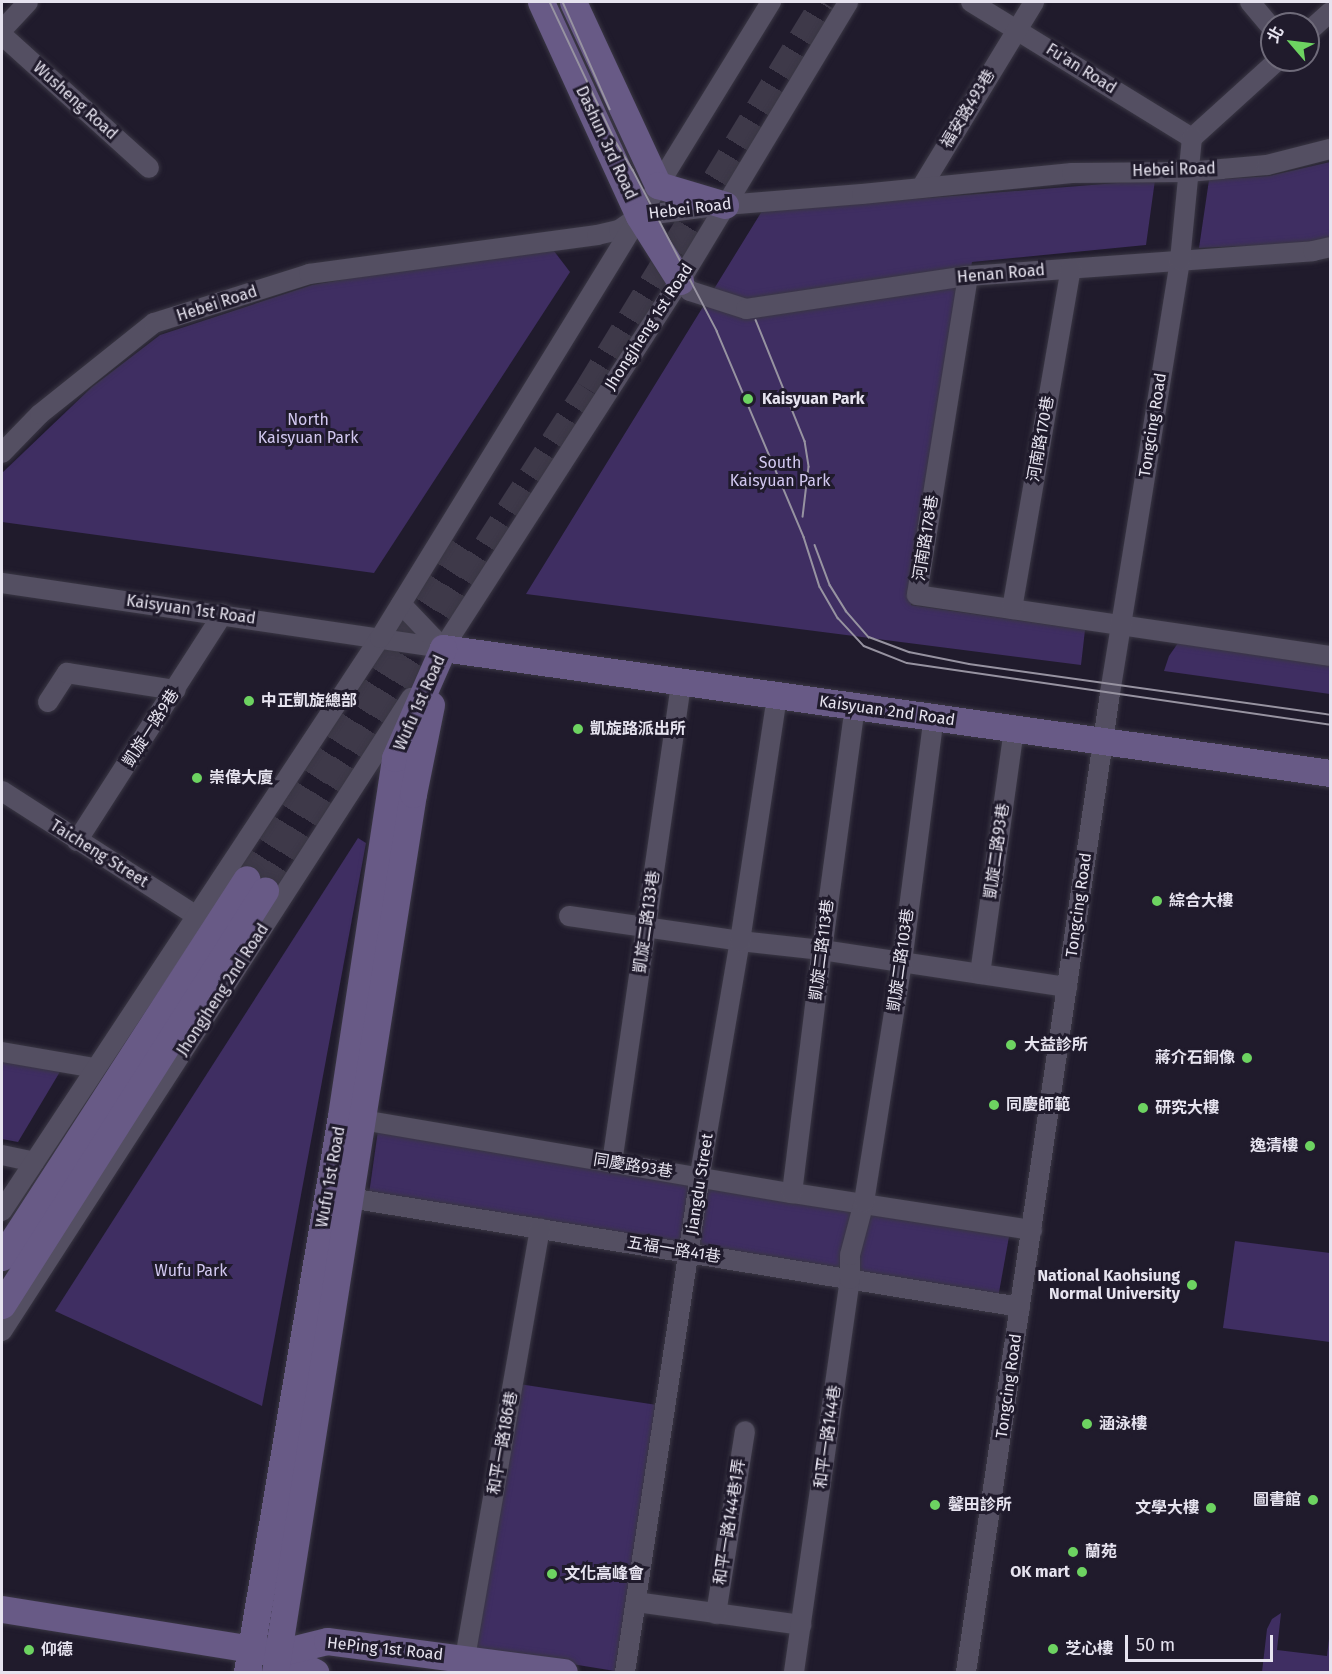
<!DOCTYPE html>
<html>
<head>
<meta charset="utf-8">
<style>
	body { margin:0 }
	#map { position:relative; width:1332px; height:1674px; overflow:hidden; background:#201b2c; font-family:"Fira Sans","Noto Sans TC",sans-serif }
	div>[style] { position:absolute }
	.green>* { inset:0; background:#3f2e62 }
	.secondary-tunnel>* { height:27px; margin-top:-13.5px; transform-origin:0; background:repeating-linear-gradient(90deg,#3e3949 0 27px,transparent 0 41px) }
	.roads { filter:drop-shadow(0 0 2px #3a3744) drop-shadow(0 0 2px #3a3744) }
	.street>* { height:20px; margin:-10px; padding:0 10px; transform-origin:10px; border-radius:10px; background:#544f62 }
	.secondary>* { height:27px; margin:-13.5px; padding:0 13.5px; transform-origin:13.5px; border-radius:13.5px; background:#685a86 }
	.tram>* { height:1.5px; margin:-0.75px; padding:0 0.75px; transform-origin:0.75px; border-radius:0.75px; background:#9793a1 }
	.dots>* { width:16px; height:16px; translate:-50% -50%; box-sizing:border-box; border:3px solid #201b2c; border-radius:50% }
	span { translate:-50% -50%; white-space:nowrap; text-align:center; line-height:1.15; -webkit-text-stroke:6px #201b2c; paint-order:stroke }
	.street-label { font-size:16px; color:#e6e3ef }
	.poi-label { font-size:16px; color:#e6e3ef; font-weight:700 }
	.left { translate:0 -50%; text-align:left }
	.right { translate:-100% -50%; text-align:right }
	.park-label { font-size:16px; color:#d2c8f0 }
	.frame { position:absolute; inset:0; border:3px solid #e6e3ef; pointer-events:none }
	.north { position:absolute; left:1260px; top:12px; width:60px; height:60px; box-sizing:border-box; background:#201b2c; border:2px solid #6f6b7a; border-radius:50%; rotate:298deg; font-size:16px; font-weight:700; line-height:24px; text-align:center; color:#e6e3ef }
	.north::after { content:''; display:block; margin:auto; width:21px; height:27px; background:#6dd361; clip-path:polygon(50% 0,100% 100%,50% 72%,0 100%) }
	.scale { position:absolute; left:1125px; top:1635px; width:148px; height:27px; box-sizing:border-box; border:3px solid #e6e3ef; border-top:0; padding-left:8px; font-size:18px; line-height:21px; white-space:nowrap; color:#e6e3ef; -webkit-text-stroke:4px #201b2c; paint-order:stroke }
</style>
</head>
<body>
<div id="map">
	<div class="green">
		<i style="clip-path:polygon(1330px 162px,1330px 239px,1308px 243px,1199px 248px,1209px 180px,1269px 176px)"></i>
		<i style="clip-path:polygon(1155px 180px,1146px 245px,972px 262px,911px 605px,1085px 630px,1081px 665px,526px 594px,762px 211px)"></i>
		<i style="clip-path:polygon(554px 251px,570px 272px,374px 573px,2px 522px,2px 473px,92px 387px,160px 335px,312px 285px,410px 268px)"></i>
		<i style="clip-path:polygon(1178px 643px,1330px 666px,1330px 694px,1164px 671px,1169px 656px)"></i>
		<i style="clip-path:polygon(358px 838px,366px 843px,262px 1406px,55px 1311px)"></i>
		<i style="clip-path:polygon(2px 1060px,61px 1070px,18px 1142px,2px 1139px)"></i>
		<i style="clip-path:polygon(378px 1130px,1010px 1231px,998px 1298px,369px 1194px)"></i>
		<i style="clip-path:polygon(1235px 1241px,1330px 1253px,1330px 1342px,1223px 1328px)"></i>
		<i style="clip-path:polygon(519px 1384px,657px 1405px,615px 1671px,473px 1648px)"></i>
		<i style="clip-path:polygon(1281px 1613px,1277px 1650px,1327px 1656px,1330px 1630px,1330px 1672px,1262px 1672px,1267px 1629px,1272px 1619px)"></i>
	</div>
	<div class="secondary-tunnel">
		<i style="left:247px;top:879px;width:408px;rotate:-56.9deg"></i>
		<i style="left:265px;top:890px;width:596px;rotate:-57.19deg"></i>
		<i style="left:588px;top:389px;width:453px;rotate:-58.6deg"></i>
	</div>
	<div class="roads">
		<div class="street">
			<i style="left:971px;top:2px;width:259px;rotate:31.6deg"></i>
			<i style="left:1250px;top:2px;width:34px;rotate:50deg"></i>
			<i style="left:2px;top:30px;width:38px;rotate:-47deg"></i>
			<i style="left:1308px;top:32px;width:30px;rotate:-42deg"></i>
			<i style="left:2px;top:35px;width:198px;rotate:42.1deg"></i>
			<i style="left:1192px;top:138px;width:116px;rotate:-42.2deg"></i>
			<i style="left:921px;top:188px;width:218px;rotate:-58.7deg"></i>
			<i style="left:968px;top:276px;width:323px;rotate:99.1deg"></i>
			<i style="left:917px;top:595px;width:417px;rotate:8.4deg"></i>
			<i style="left:680px;top:281px;width:14px;rotate:45deg"></i>
			<i style="left:690px;top:291px;width:59px;rotate:17.8deg"></i>
			<i style="left:746px;top:309px;width:224px;rotate:-8.5deg"></i>
			<i style="left:968px;top:276px;width:346px;rotate:-4.1deg"></i>
			<i style="left:1313px;top:251px;width:17px;rotate:-13deg"></i>
			<i style="left:2px;top:453px;width:54px;rotate:-45.7deg"></i>
			<i style="left:40px;top:414px;width:146px;rotate:-38.6deg"></i>
			<i style="left:154px;top:323px;width:163px;rotate:-17.5deg"></i>
			<i style="left:309px;top:274px;width:291px;rotate:-7.7deg"></i>
			<i style="left:597px;top:235px;width:23px;rotate:-13deg"></i>
			<i style="left:619px;top:230px;width:24px;rotate:-35deg"></i>
			<i style="left:639px;top:216px;width:87px;rotate:-7.3deg"></i>
			<i style="left:725px;top:205px;width:137px;rotate:-4.6deg"></i>
			<i style="left:862px;top:194px;width:211px;rotate:-5.7deg"></i>
			<i style="left:1072px;top:173px;width:116px;rotate:-0.5deg"></i>
			<i style="left:1188px;top:172px;width:79px;rotate:-5.1deg"></i>
			<i style="left:1267px;top:165px;width:65px;rotate:-14.3deg"></i>
			<i style="left:2px;top:583px;width:446px;rotate:8.4deg"></i>
			<i style="left:401px;top:604px;width:61px;rotate:46.3deg"></i>
			<i style="left:1012px;top:609px;width:345px;rotate:-80.2deg"></i>
			<i style="left:438px;top:656px;width:446px;rotate:-57.2deg"></i>
			<i style="left:680px;top:281px;width:326px;rotate:-58.9deg"></i>
			<i style="left:48px;top:702px;width:35px;rotate:-57deg"></i>
			<i style="left:67px;top:673px;width:110px;rotate:8.9deg"></i>
			<i style="left:2px;top:791px;width:232px;rotate:32.7deg"></i>
			<i style="left:77px;top:841px;width:270px;rotate:-57.3deg"></i>
			<i style="left:569px;top:916px;width:173px;rotate:8.3deg"></i>
			<i style="left:740px;top:941px;width:82px;rotate:6.3deg"></i>
			<i style="left:822px;top:950px;width:248px;rotate:8.6deg"></i>
			<i style="left:980px;top:974px;width:247px;rotate:-82.1deg"></i>
			<i style="left:2px;top:1052px;width:94px;rotate:9.8deg"></i>
			<i style="left:351px;top:1118px;width:447px;rotate:9.7deg"></i>
			<i style="left:792px;top:1193px;width:243px;rotate:8.8deg"></i>
			<i style="left:2px;top:1155px;width:33px;rotate:12deg"></i>
			<i style="left:612px;top:1163px;width:486px;rotate:-81.8deg"></i>
			<i style="left:792px;top:1193px;width:245px;rotate:-83deg"></i>
			<i style="left:822px;top:950px;width:246px;rotate:-82.3deg"></i>
			<i style="left:337px;top:1196px;width:692px;rotate:9.23deg"></i>
			<i style="left:2px;top:1211px;width:686px;rotate:-56.59deg"></i>
			<i style="left:380px;top:638px;width:747px;rotate:-58.42deg"></i>
			<i style="left:2px;top:1331px;width:754px;rotate:-57.13deg"></i>
			<i style="left:636px;top:1602px;width:167px;rotate:7.9deg"></i>
			<i style="left:716px;top:1614px;width:185px;rotate:-81deg"></i>
			<i style="left:465px;top:1658px;width:436px;rotate:-80.1deg"></i>
			<i style="left:625px;top:1672px;width:498px;rotate:-81.4deg"></i>
			<i style="left:699px;top:1180px;width:242px;rotate:-80.3deg"></i>
			<i style="left:740px;top:941px;width:249px;rotate:-81.4deg"></i>
			<i style="left:794px;top:1672px;width:397px;rotate:-81.9deg"></i>
			<i style="left:850px;top:1279px;width:24px;rotate:-90deg"></i>
			<i style="left:850px;top:1255px;width:55px;rotate:-75.2deg"></i>
			<i style="left:864px;top:1202px;width:243px;rotate:-81deg"></i>
			<i style="left:902px;top:962px;width:247px;rotate:-82.6deg"></i>
			<i style="left:966px;top:1672px;width:990px;rotate:-81.63deg"></i>
			<i style="left:1110px;top:693px;width:439px;rotate:-80.8deg"></i>
			<i style="left:1180px;top:260px;width:123px;rotate:-84.4deg"></i>
		</div>
		<div class="secondary">
			<i style="left:541px;top:2px;width:235px;rotate:65.4deg"></i>
			<i style="left:639px;top:216px;width:77px;rotate:57.8deg"></i>
			<i style="left:573px;top:2px;width:202px;rotate:65.1deg"></i>
			<i style="left:658px;top:185px;width:70px;rotate:16.6deg"></i>
			<i style="left:443px;top:648px;width:896px;rotate:8.02deg"></i>
			<i style="left:2px;top:1257px;width:450px;rotate:-57.1deg"></i>
			<i style="left:2px;top:1305px;width:491px;rotate:-57.6deg"></i>
			<i style="left:2px;top:1609px;width:279px;rotate:9.1deg"></i>
			<i style="left:278px;top:1653px;width:42px;rotate:27.2deg"></i>
			<i style="left:278px;top:1653px;width:50px;rotate:-13.8deg"></i>
			<i style="left:327px;top:1641px;width:239px;rotate:7.5deg"></i>
			<i style="left:247px;top:1672px;width:564px;rotate:-80.4deg"></i>
			<i style="left:341px;top:1116px;width:362px;rotate:-81.4deg"></i>
			<i style="left:395px;top:758px;width:120px;rotate:-66.4deg"></i>
			<i style="left:275px;top:1672px;width:889px;rotate:-81.07deg"></i>
			<i style="left:413px;top:794px;width:91px;rotate:-78.6deg"></i>
		</div>
	</div>
	<div class="tram">
		<i style="left:550px;top:2px;width:155px;rotate:64.8deg"></i>
		<i style="left:616px;top:142px;width:33px;rotate:59deg"></i>
		<i style="left:633px;top:170px;width:182px;rotate:62.4deg"></i>
		<i style="left:717px;top:331px;width:224px;rotate:67.1deg"></i>
		<i style="left:804px;top:537px;width:52px;rotate:72.3deg"></i>
		<i style="left:820px;top:587px;width:36px;rotate:60deg"></i>
		<i style="left:838px;top:618px;width:38px;rotate:47deg"></i>
		<i style="left:864px;top:646px;width:46px;rotate:21.6deg"></i>
		<i style="left:907px;top:663px;width:428px;rotate:8.3deg"></i>
		<i style="left:563px;top:2px;width:117px;rotate:66.3deg"></i>
		<i style="left:756px;top:320px;width:131px;rotate:68deg"></i>
		<i style="left:805px;top:441px;width:26px;rotate:81deg"></i>
		<i style="left:809px;top:467px;width:50px;rotate:96.8deg"></i>
		<i style="left:815px;top:545px;width:43px;rotate:69.4deg"></i>
		<i style="left:830px;top:585px;width:31px;rotate:58deg"></i>
		<i style="left:846px;top:611px;width:35px;rotate:49deg"></i>
		<i style="left:869px;top:637px;width:43px;rotate:20.6deg"></i>
		<i style="left:909px;top:652px;width:61px;rotate:11.3deg"></i>
		<i style="left:969px;top:664px;width:365px;rotate:8deg"></i>
	</div>
	<div class="dots">
		<i style="left:748px;top:399px;background:#6dd361"></i>
		<i style="left:249px;top:701px;background:#6dd361"></i>
		<i style="left:578px;top:729px;background:#6dd361"></i>
		<i style="left:197px;top:778px;background:#6dd361"></i>
		<i style="left:1157px;top:901px;background:#6dd361"></i>
		<i style="left:1011px;top:1045px;background:#6dd361"></i>
		<i style="left:1247px;top:1058px;background:#6dd361"></i>
		<i style="left:994px;top:1105px;background:#6dd361"></i>
		<i style="left:1143px;top:1108px;background:#6dd361"></i>
		<i style="left:1310px;top:1146px;background:#6dd361"></i>
		<i style="left:1192px;top:1285px;background:#6dd361"></i>
		<i style="left:1087px;top:1424px;background:#6dd361"></i>
		<i style="left:1313px;top:1500px;background:#6dd361"></i>
		<i style="left:935px;top:1505px;background:#6dd361"></i>
		<i style="left:1211px;top:1508px;background:#6dd361"></i>
		<i style="left:1073px;top:1552px;background:#6dd361"></i>
		<i style="left:1082px;top:1572px;background:#6dd361"></i>
		<i style="left:552px;top:1574px;background:#6dd361"></i>
		<i style="left:1053px;top:1649px;background:#6dd361"></i>
		<i style="left:29px;top:1650px;background:#6dd361"></i>
	</div>
	<div class="street-label">
		<span style="left:1081px;top:69px;rotate:32deg">Fu'an Road</span>
		<span style="left:75px;top:101px;rotate:42deg">Wusheng Road</span>
		<span style="left:968px;top:109px;rotate:-59deg">福安路493巷</span>
		<span style="left:606px;top:143px;rotate:65deg">Dashun 3rd Road</span>
		<span style="left:1174px;top:170px;rotate:-2deg">Hebei Road</span>
		<span style="left:690px;top:209px;rotate:-7deg">Hebei Road</span>
		<span style="left:1001px;top:274px;rotate:-5deg">Henan Road</span>
		<span style="left:217px;top:304px;rotate:-18deg">Hebei Road</span>
		<span style="left:649px;top:327px;rotate:-57deg">Jhongjheng 1st Road</span>
		<span style="left:1153px;top:425px;rotate:-81deg">Tongcing Road</span>
		<span style="left:1041px;top:439px;rotate:-80deg">河南路170巷</span>
		<span style="left:926px;top:538px;rotate:-81deg">河南路178巷</span>
		<span style="left:191px;top:610px;rotate:8deg">Kaisyuan 1st Road</span>
		<span style="left:420px;top:703px;rotate:-66deg">Wufu 1st Road</span>
		<span style="left:887px;top:711px;rotate:8deg">Kaisyuan 2nd Road</span>
		<span style="left:151px;top:728px;rotate:-57deg">凱旋一路9巷</span>
		<span style="left:997px;top:851px;rotate:-82deg">凱旋二路93巷</span>
		<span style="left:99px;top:854px;rotate:32deg">Taicheng Street</span>
		<span style="left:1079px;top:905px;rotate:-82deg">Tongcing Road</span>
		<span style="left:647px;top:922px;rotate:-82deg">凱旋二路133巷</span>
		<span style="left:822px;top:950px;rotate:-83deg">凱旋二路113巷</span>
		<span style="left:901px;top:960px;rotate:-82deg">凱旋二路103巷</span>
		<span style="left:223px;top:990px;rotate:-57deg">Jhongjheng 2nd Road</span>
		<span style="left:633px;top:1166px;rotate:9deg">同慶路93巷</span>
		<span style="left:331px;top:1177px;rotate:-80deg">Wufu 1st Road</span>
		<span style="left:700px;top:1184px;rotate:-81deg">Jiangdu Street</span>
		<span style="left:674px;top:1250px;rotate:9deg">五福一路41巷</span>
		<span style="left:1009px;top:1386px;rotate:-82deg">Tongcing Road</span>
		<span style="left:828px;top:1437px;rotate:-82deg">和平一路144巷</span>
		<span style="left:503px;top:1443px;rotate:-80deg">和平一路186巷</span>
		<span style="left:730px;top:1522px;rotate:-81deg">和平一路144巷1弄</span>
		<span style="left:385px;top:1649px;rotate:6deg">HePing 1st Road</span>
	</div>
	<div class="poi-label">
		<span class="left" style="left:762px;top:399px">Kaisyuan Park</span>
		<span class="left" style="left:261px;top:701px">中正凱旋總部</span>
		<span class="left" style="left:590px;top:729px">凱旋路派出所</span>
		<span class="left" style="left:209px;top:778px">崇偉大廈</span>
		<span class="left" style="left:1169px;top:901px">綜合大樓</span>
		<span class="left" style="left:1024px;top:1045px">大益診所</span>
		<span class="right" style="left:1235px;top:1058px">蔣介石銅像</span>
		<span class="left" style="left:1006px;top:1105px">同慶師範</span>
		<span class="left" style="left:1155px;top:1108px">研究大樓</span>
		<span class="right" style="left:1298px;top:1146px">逸清樓</span>
		<span class="right" style="left:1180px;top:1285px">National Kaohsiung<br>Normal University</span>
		<span class="left" style="left:1099px;top:1424px">涵泳樓</span>
		<span class="right" style="left:1301px;top:1500px">圖書館</span>
		<span class="left" style="left:948px;top:1505px">馨田診所</span>
		<span class="right" style="left:1199px;top:1508px">文學大樓</span>
		<span class="left" style="left:1085px;top:1552px">蘭苑</span>
		<span class="right" style="left:1070px;top:1572px">OK mart</span>
		<span class="left" style="left:564px;top:1574px">文化高峰會</span>
		<span class="left" style="left:1065px;top:1649px">芝心樓</span>
		<span class="left" style="left:41px;top:1650px">仰德</span>
	</div>
	<div class="park-label">
		<span style="left:308px;top:429px">North<br>Kaisyuan Park</span>
		<span style="left:780px;top:472px">South<br>Kaisyuan Park</span>
		<span style="left:191px;top:1271px">Wufu Park</span>
	</div>
	<div class="frame"></div>
	<div class="north">北</div>
	<div class="scale">50 m</div>
</div>
</body>
</html>
